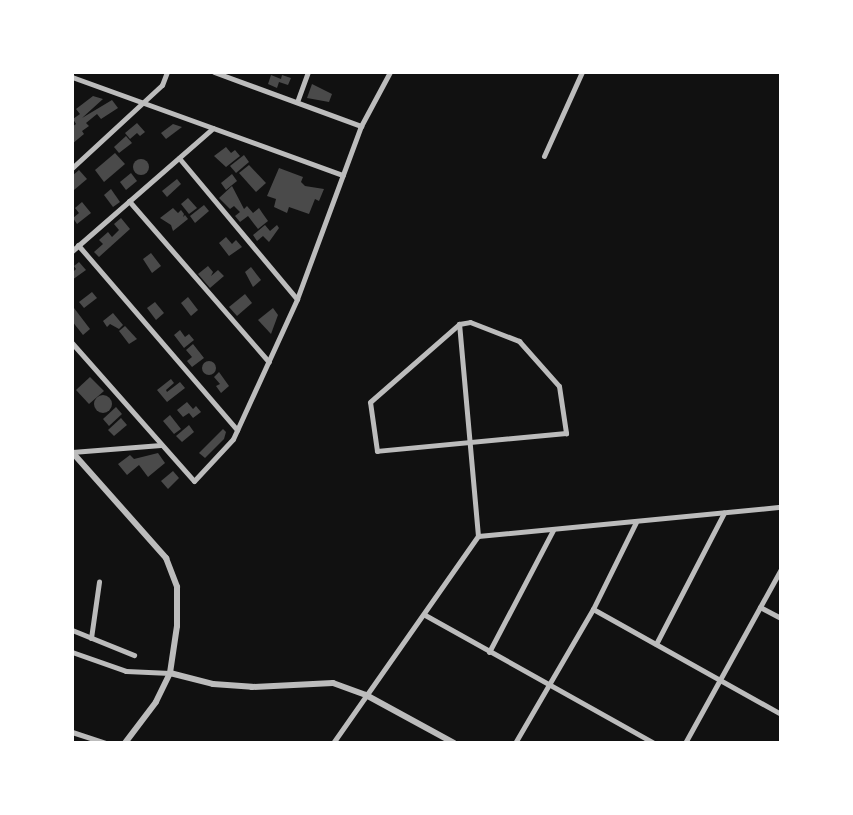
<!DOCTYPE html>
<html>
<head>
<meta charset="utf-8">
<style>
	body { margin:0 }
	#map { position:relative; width:853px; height:815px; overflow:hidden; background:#111; font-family:Roboto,sans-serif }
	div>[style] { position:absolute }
	.building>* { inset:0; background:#4a4a4a }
	.round { border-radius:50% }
	.minor>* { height:5px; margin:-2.5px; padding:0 2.5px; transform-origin:2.5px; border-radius:2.5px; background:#bcbcbc }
	.tertiary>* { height:6px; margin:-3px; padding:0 3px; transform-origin:3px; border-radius:3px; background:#bcbcbc }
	span { translate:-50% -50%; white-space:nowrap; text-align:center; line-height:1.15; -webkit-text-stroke:6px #fff; paint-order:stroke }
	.frame { position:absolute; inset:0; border:74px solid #fff; pointer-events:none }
</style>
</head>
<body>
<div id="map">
	<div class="building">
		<i style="clip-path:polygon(271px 75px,281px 79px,282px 75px,291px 78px,288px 85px,279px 82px,277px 88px,268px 84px)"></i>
		<i style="clip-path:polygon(312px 84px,332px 94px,329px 102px,307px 98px)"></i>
		<i style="clip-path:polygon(93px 96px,103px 99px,82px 118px,112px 100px,118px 108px,101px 119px,97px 114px,86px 123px,89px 126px,82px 131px,84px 134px,72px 144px,72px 127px,76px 124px,73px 119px,80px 114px,76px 109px)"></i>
		<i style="clip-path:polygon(137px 123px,145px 132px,140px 136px,137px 133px,130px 139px,125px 133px)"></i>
		<i style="clip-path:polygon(173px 124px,182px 127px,166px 139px,161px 133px)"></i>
		<i style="clip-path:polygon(126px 136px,132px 143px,119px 153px,114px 147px)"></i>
		<i style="clip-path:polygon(226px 147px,231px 153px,235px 150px,240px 156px,226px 167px,214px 156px)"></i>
		<i style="clip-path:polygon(115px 153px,125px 164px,104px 182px,95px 170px)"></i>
		<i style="clip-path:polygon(244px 155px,249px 162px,236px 173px,230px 166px)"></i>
		<i class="round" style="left:133px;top:159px;width:16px;height:16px"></i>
		<i style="clip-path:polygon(249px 165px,266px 183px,256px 192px,239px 173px)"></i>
		<i style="clip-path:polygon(279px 168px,303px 177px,301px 182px,305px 186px,324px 189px,319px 201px,315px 199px,309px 214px,289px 207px,287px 213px,274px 207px,276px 199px,267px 196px)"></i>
		<i style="clip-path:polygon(79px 170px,87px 179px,74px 190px,72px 176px)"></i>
		<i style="clip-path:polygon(131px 173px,137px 181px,126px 190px,120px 182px)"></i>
		<i style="clip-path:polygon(232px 174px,237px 181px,226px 190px,221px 183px)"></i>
		<i style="clip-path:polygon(177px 179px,181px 184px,167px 197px,162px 191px)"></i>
		<i style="clip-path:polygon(232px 186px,244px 209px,247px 206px,253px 213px,259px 208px,263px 214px,268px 221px,258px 229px,248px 216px,240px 222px,235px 216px,240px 212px,234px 206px,230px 209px,219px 198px)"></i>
		<i style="clip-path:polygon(111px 189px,120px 202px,113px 207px,104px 195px)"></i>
		<i style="clip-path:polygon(188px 198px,197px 208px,189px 214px,181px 204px)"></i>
		<i style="clip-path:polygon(82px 202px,91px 213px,77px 224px,73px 218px,79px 213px,75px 208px)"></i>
		<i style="clip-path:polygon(204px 205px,209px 211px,195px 223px,190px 216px)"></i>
		<i style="clip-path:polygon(173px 208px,178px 213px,181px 210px,184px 214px,183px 217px,185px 215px,188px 219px,173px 231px,171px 225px,160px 218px)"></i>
		<i style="clip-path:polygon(121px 218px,130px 229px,99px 257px,94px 252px,103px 244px,99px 240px,108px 232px,112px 237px,119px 230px,114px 224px)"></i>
		<i style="clip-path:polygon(265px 225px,270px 231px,277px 225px,279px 228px,269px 242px,263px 236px,257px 241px,253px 235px)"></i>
		<i style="clip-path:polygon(226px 237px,232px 244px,236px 240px,242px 247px,229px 256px,219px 243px)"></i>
		<i style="clip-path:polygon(151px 253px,161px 266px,152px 273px,143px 259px)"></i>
		<i style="clip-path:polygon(79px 262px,86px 270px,72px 280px,72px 273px,76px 269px,74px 266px)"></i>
		<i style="clip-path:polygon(208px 266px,213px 272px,211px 276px,218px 270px,224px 276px,210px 288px,198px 274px)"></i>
		<i style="clip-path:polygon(251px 267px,261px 280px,253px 287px,245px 272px)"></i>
		<i style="clip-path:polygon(92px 292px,97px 298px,84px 308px,79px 302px)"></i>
		<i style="clip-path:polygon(245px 294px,252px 303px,237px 316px,229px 307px)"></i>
		<i style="clip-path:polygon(188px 297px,198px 310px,191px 316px,181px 303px)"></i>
		<i style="clip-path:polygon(155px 302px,164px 313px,156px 320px,147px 308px)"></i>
		<i style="clip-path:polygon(74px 308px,90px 329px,83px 335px,72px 321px)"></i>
		<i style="clip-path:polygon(273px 308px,278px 315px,271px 334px,258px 320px)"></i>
		<i style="clip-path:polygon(113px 313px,123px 325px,119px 329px,110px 324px,107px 327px,103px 321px)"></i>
		<i style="clip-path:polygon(125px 326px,137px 339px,129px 344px,119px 331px)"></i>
		<i style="clip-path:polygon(180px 330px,185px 337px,189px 334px,194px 340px,184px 348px,174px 335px)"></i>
		<i style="clip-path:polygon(193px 344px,204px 358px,192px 367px,187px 361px,192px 357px,186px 350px)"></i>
		<i class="round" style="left:202px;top:361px;width:14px;height:14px"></i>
		<i style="clip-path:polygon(219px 372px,229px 386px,221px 393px,216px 386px,220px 384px,214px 377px)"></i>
		<i style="clip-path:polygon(90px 377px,104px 391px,89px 404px,76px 390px)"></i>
		<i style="clip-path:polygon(171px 379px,174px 383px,166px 390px,167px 392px,180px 382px,185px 388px,167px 402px,157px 390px)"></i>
		<i class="round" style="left:94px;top:395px;width:18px;height:18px"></i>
		<i style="clip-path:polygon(187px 402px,193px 409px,196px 406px,201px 412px,193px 418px,189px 413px,183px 417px,177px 410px)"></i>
		<i style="clip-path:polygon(116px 407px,122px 414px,109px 426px,103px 419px)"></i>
		<i style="clip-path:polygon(170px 415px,181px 429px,174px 434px,163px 421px)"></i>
		<i style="clip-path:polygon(121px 418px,127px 425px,114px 436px,108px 430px)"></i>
		<i style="clip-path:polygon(189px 425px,194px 432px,182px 442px,176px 436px)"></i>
		<i style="clip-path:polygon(223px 429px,226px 432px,224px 439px,205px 458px,199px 453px)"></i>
		<i style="clip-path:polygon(158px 453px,165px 463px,148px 477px,139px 465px,127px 475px,118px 464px,130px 455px,134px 459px)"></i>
		<i style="clip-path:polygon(173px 471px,179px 478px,168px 489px,161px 481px)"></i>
	</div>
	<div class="minor">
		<i style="left:214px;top:72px;width:157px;rotate:20.2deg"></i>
		<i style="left:72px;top:77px;width:288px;rotate:19.9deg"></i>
		<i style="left:297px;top:102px;width:32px;rotate:-70deg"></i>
		<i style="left:544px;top:156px;width:92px;rotate:-65.7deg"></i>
		<i style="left:179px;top:158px;width:184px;rotate:50.1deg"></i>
		<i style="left:72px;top:168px;width:122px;rotate:-42.7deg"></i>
		<i style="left:162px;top:85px;width:14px;rotate:-69deg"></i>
		<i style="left:129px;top:201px;width:213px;rotate:49deg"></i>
		<i style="left:78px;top:245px;width:244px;rotate:49.3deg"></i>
		<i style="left:72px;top:251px;width:187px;rotate:-41.1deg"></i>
		<i style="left:470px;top:322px;width:53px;rotate:21.2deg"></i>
		<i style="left:519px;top:341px;width:60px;rotate:48.4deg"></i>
		<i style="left:559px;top:386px;width:48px;rotate:81.5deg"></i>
		<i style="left:566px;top:433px;width:190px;rotate:174.6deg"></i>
		<i style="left:377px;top:451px;width:49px;rotate:-98.1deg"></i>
		<i style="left:370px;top:402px;width:118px;rotate:-41.2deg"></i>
		<i style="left:459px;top:324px;width:11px;rotate:-10deg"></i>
		<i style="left:72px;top:343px;width:184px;rotate:48.5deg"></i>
		<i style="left:194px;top:481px;width:57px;rotate:-47.1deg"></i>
		<i style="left:233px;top:439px;width:154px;rotate:-65.4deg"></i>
		<i style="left:297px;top:299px;width:184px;rotate:-69.7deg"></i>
		<i style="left:361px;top:126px;width:61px;rotate:-61.8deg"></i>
		<i style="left:72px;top:452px;width:89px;rotate:-4.5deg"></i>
		<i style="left:478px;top:536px;width:304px;rotate:-5.5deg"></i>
		<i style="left:760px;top:607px;width:24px;rotate:28deg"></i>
		<i style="left:593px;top:609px;width:215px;rotate:29.2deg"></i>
		<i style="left:425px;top:615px;width:262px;rotate:29.2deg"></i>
		<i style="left:72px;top:630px;width:67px;rotate:22deg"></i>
		<i style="left:91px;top:638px;width:57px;rotate:-81.9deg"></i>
		<i style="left:656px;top:644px;width:148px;rotate:-62.6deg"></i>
		<i style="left:72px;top:652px;width:57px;rotate:19.4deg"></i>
		<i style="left:126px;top:671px;width:44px;rotate:2.6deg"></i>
		<i style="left:489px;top:652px;width:138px;rotate:-62.3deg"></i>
		<i style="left:72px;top:732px;width:35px;rotate:18deg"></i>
		<i style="left:333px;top:743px;width:253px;rotate:-55deg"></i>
		<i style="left:478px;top:536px;width:213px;rotate:-95.1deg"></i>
		<i style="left:515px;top:743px;width:155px;rotate:-59.8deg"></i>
		<i style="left:593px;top:609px;width:97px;rotate:-63.7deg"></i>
		<i style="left:685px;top:743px;width:199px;rotate:-61.1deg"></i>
	</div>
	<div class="tertiary">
		<i style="left:72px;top:452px;width:142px;rotate:48.4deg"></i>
		<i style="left:166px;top:558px;width:31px;rotate:69deg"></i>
		<i style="left:177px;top:587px;width:39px;rotate:90deg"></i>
		<i style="left:177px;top:626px;width:48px;rotate:98.5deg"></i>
		<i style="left:170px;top:673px;width:32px;rotate:116deg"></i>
		<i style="left:156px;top:702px;width:51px;rotate:127.1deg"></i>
		<i style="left:170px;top:673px;width:44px;rotate:14.3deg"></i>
		<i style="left:213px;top:684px;width:39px;rotate:4deg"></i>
		<i style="left:252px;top:687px;width:81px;rotate:-2.8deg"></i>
		<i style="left:333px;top:683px;width:35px;rotate:20deg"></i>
		<i style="left:366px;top:695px;width:100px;rotate:28.6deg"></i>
	</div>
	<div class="frame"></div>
</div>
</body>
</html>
